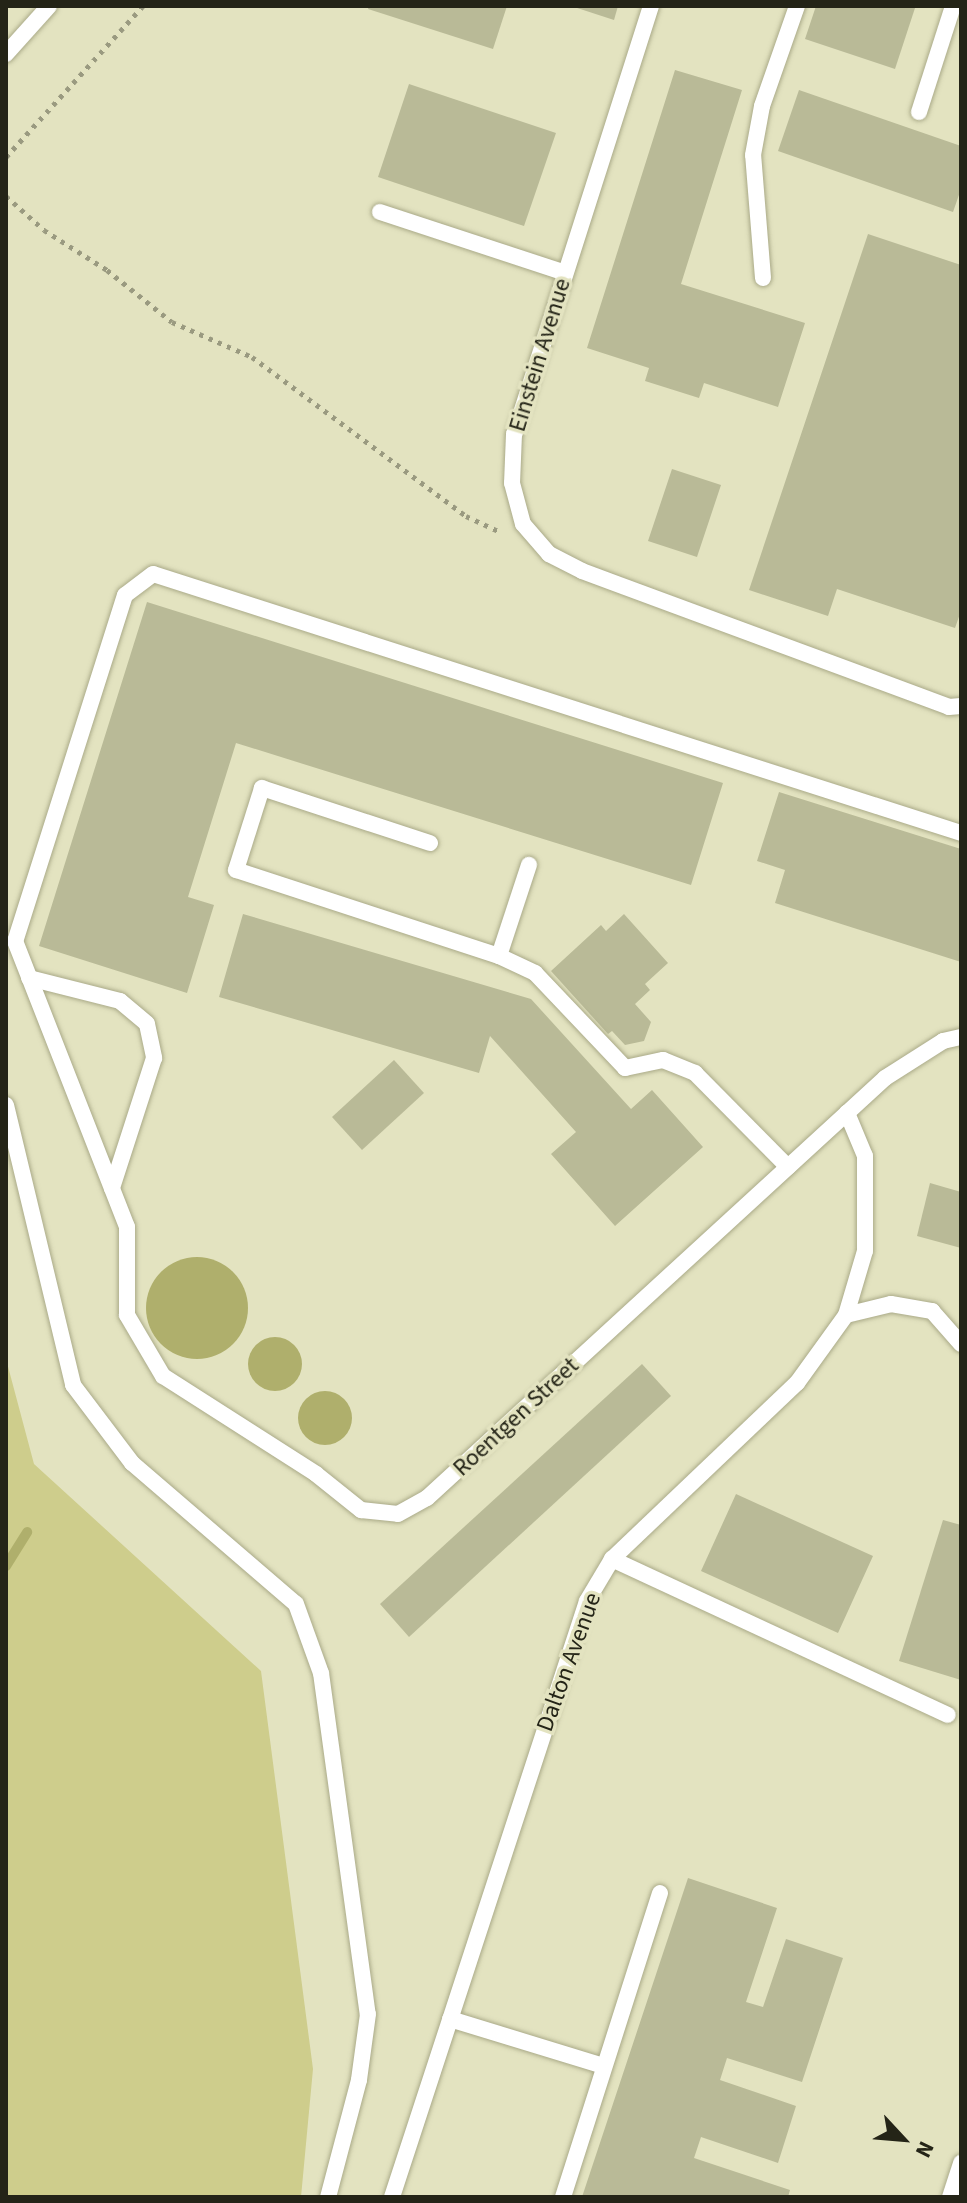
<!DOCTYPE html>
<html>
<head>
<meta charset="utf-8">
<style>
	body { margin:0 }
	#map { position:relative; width:967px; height:2203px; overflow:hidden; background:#e3e3c0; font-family:"Source Sans 3",sans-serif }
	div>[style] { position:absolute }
	.green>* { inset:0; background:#cecd8c }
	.water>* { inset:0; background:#afaf6c }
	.round { border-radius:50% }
	.stream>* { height:10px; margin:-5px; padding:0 5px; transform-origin:5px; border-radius:5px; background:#afaf6c }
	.building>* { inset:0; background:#b9ba97 }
	.path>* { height:5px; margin-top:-2.5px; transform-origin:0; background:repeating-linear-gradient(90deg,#9a9a80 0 4px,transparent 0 10px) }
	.roads { filter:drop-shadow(0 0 2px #aa8) drop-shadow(0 0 2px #aa8) }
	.service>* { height:16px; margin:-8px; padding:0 8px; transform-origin:8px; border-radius:8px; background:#fff }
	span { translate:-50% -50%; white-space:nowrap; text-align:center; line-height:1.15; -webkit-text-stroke:7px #e3e3c0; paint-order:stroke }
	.street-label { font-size:24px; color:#242417 }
	.frame { position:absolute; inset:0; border:8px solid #242417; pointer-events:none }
	.north { position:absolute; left:863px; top:2099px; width:80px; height:80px; -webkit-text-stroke:6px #e3e3c0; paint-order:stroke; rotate:116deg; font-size:22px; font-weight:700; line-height:32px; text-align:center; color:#242417 }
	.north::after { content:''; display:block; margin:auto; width:28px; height:36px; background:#242417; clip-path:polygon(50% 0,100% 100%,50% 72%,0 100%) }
</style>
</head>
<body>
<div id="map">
	<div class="green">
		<i style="clip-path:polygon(6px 1359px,34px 1464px,261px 1671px,313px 2069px,301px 2197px,6px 2197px)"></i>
	</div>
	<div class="water">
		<i class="round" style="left:146px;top:1257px;width:102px;height:102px"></i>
		<i class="round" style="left:248px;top:1337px;width:54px;height:54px"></i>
		<i class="round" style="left:298px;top:1391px;width:54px;height:54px"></i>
	</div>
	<div class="stream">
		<i style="left:6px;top:1566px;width:40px;rotate:-58deg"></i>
	</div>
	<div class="building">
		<i style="clip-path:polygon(369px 6px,507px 6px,493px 49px,368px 9px)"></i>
		<i style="clip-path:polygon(571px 6px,618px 6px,614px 20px)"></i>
		<i style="clip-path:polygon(816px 6px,915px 8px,895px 69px,805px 39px)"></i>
		<i style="clip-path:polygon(675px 70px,742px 90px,681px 284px,805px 323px,778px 407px,704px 383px,699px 398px,645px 381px,649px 368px,587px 348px)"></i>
		<i style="clip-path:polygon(409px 84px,556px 133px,524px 226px,378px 177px)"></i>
		<i style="clip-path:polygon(799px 90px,961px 146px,961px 189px,953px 212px,778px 151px)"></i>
		<i style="clip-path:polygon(868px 234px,961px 265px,961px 611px,955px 628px,837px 589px,828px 616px,749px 590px)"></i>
		<i style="clip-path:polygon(672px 469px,721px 485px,697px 557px,648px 541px)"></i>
		<i style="clip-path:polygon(147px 602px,723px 783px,691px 885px,236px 743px,188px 897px,214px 905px,187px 993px,39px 946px)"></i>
		<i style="clip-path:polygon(779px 792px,961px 849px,961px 962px,775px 903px,785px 870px,757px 861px)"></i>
		<i style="clip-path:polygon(243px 914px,531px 999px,631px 1109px,652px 1090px,703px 1147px,615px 1226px,551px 1154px,576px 1132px,490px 1036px,479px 1073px,219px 997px)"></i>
		<i style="clip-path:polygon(624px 914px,668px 963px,645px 984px,650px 990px,635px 1004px,651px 1022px,644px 1041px,625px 1045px,612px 1031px,608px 1034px,551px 971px,601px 925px,606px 931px)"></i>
		<i style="clip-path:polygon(394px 1060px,424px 1093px,362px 1150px,332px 1117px)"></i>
		<i style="clip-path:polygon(930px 1183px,961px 1192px,961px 1248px,917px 1236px)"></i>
		<i style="clip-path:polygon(642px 1364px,671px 1396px,409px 1637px,380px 1604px)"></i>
		<i style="clip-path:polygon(736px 1494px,873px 1556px,838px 1633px,701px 1571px)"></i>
		<i style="clip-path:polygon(943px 1520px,961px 1525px,961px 1680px,899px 1661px)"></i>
		<i style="clip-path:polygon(688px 1878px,777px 1908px,746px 2002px,763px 2007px,786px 1939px,843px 1958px,802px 2082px,727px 2058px,720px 2080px,796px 2106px,778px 2163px,701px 2137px,694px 2158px,790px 2190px,788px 2197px,582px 2197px)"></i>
	</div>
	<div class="path">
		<i style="left:6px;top:157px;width:204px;rotate:-47.8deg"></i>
		<i style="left:6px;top:196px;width:51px;rotate:41.8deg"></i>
		<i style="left:44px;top:230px;width:75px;rotate:32.4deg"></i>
		<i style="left:107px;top:270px;width:83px;rotate:38.7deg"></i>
		<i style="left:172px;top:322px;width:87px;rotate:23.6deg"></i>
		<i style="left:252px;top:357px;width:267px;rotate:36.6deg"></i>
		<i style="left:466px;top:516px;width:38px;rotate:25deg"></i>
	</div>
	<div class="roads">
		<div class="service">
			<i style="left:651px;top:6px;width:449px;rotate:107.7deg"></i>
			<i style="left:514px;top:434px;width:49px;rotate:92.3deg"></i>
			<i style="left:512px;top:483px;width:42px;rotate:75deg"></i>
			<i style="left:523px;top:524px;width:40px;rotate:49deg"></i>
			<i style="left:549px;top:554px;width:37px;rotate:27deg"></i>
			<i style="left:582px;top:571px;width:391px;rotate:20.3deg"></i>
			<i style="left:949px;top:707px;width:12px;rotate:-5deg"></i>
			<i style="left:6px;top:54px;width:64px;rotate:-48.1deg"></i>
			<i style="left:919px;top:112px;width:111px;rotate:-72.2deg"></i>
			<i style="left:380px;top:212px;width:195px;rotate:18.2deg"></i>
			<i style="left:763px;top:278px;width:123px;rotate:-94.6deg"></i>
			<i style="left:753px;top:155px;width:50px;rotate:-79.6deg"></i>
			<i style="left:762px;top:106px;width:106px;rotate:-70.7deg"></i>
			<i style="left:961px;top:833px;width:848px;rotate:-162.23deg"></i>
			<i style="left:153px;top:574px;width:35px;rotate:143deg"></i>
			<i style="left:125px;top:595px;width:363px;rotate:107.6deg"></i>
			<i style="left:15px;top:941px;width:307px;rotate:68.6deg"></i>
			<i style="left:127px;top:1227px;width:88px;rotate:90deg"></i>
			<i style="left:127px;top:1315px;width:71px;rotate:59.5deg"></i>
			<i style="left:163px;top:1376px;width:182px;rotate:32.6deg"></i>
			<i style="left:316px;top:1474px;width:58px;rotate:38.7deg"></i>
			<i style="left:361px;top:1510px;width:37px;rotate:6deg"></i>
			<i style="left:398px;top:1514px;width:33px;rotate:-29deg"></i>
			<i style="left:427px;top:1498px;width:621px;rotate:-42.52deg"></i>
			<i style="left:885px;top:1078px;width:69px;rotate:-32.5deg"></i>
			<i style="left:943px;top:1041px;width:18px;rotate:-13deg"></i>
			<i style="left:430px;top:843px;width:177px;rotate:-161.9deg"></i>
			<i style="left:262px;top:788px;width:86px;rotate:107.6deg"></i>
			<i style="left:236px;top:870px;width:277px;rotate:18.1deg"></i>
			<i style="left:499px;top:956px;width:40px;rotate:25deg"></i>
			<i style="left:535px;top:973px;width:131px;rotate:46.5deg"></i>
			<i style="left:625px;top:1068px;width:39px;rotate:-12deg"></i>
			<i style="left:663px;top:1060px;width:35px;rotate:22deg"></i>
			<i style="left:695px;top:1073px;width:132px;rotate:45.3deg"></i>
			<i style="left:499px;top:956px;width:96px;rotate:-71.8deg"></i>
			<i style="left:29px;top:978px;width:94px;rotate:14.2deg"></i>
			<i style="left:120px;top:1001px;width:35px;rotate:40deg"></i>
			<i style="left:147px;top:1024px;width:35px;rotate:78deg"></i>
			<i style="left:154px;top:1058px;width:137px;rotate:107.9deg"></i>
			<i style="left:6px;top:1105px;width:288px;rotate:76.5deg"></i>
			<i style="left:73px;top:1385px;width:98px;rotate:52.9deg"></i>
			<i style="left:132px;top:1463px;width:216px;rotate:40.7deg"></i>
			<i style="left:296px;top:1604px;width:73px;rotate:70.1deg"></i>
			<i style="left:321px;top:1673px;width:344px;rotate:82.2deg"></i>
			<i style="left:368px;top:2014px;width:67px;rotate:97.8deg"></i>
			<i style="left:359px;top:2080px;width:121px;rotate:104.8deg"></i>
			<i style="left:846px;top:1315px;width:46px;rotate:-13.7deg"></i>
			<i style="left:891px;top:1304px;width:42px;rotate:9.7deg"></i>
			<i style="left:932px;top:1311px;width:44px;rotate:48.7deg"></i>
			<i style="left:612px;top:1559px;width:370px;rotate:24.9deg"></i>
			<i style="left:450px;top:2019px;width:161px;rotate:17deg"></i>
			<i style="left:392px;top:2197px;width:627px;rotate:-71.88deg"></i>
			<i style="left:587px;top:1601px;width:49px;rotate:-59.2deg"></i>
			<i style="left:612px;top:1559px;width:255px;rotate:-43.6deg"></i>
			<i style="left:797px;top:1383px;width:84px;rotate:-54.2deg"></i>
			<i style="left:846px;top:1315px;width:67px;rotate:-73.5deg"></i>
			<i style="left:865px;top:1251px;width:95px;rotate:-90deg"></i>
			<i style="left:865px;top:1156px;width:47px;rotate:-112.7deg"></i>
			<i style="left:563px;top:2197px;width:319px;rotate:-72.3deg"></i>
			<i style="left:950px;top:2197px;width:36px;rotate:-72deg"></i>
		</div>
	</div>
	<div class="street-label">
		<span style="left:540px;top:355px;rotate:-73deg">Einstein Avenue</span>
		<span style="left:516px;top:1417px;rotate:-43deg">Roentgen Street</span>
		<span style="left:569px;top:1662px;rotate:-70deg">Dalton Avenue</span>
	</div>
	<div class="frame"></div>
	<div class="north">N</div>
</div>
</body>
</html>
